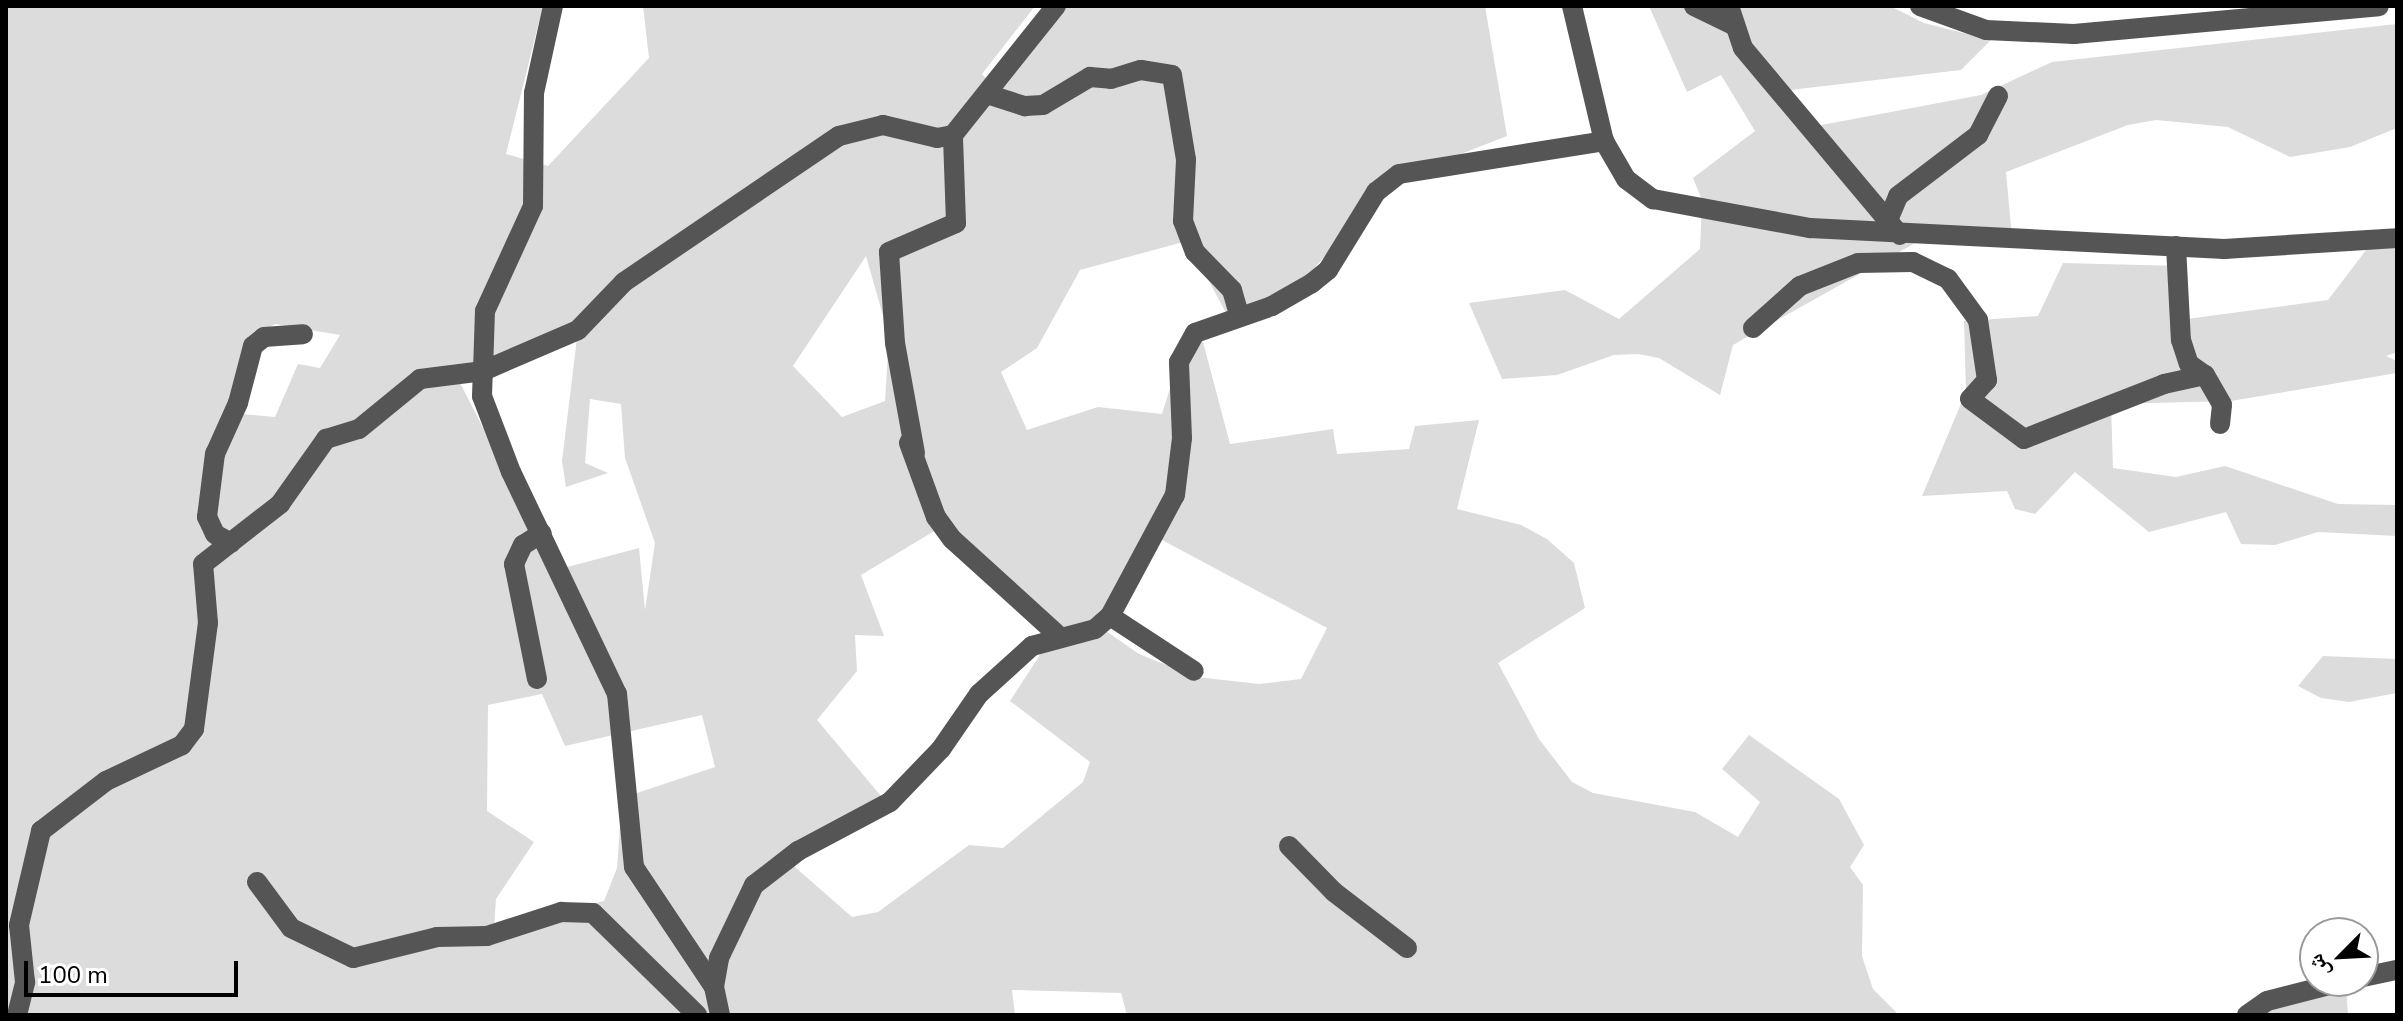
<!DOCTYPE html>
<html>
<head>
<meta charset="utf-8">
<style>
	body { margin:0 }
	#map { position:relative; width:2403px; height:1021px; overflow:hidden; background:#fff; font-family:"Nunito Sans","Noto Naskh Arabic",sans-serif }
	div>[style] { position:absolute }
	.green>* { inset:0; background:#dcdcdc }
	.minor>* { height:20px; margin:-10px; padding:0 10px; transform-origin:10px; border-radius:10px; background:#555 }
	span { translate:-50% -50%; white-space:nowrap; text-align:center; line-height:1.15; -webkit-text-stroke:6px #fff; paint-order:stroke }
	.frame { position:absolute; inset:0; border:8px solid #000; pointer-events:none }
	.north { position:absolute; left:2299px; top:917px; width:80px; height:80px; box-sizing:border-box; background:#fff; border:2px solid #999; border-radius:50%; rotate:246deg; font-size:22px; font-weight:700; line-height:32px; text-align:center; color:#000 }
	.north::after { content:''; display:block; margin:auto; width:28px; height:36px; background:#000; clip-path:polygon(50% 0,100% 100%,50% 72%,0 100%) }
	.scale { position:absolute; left:24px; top:961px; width:214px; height:36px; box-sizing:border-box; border:4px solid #000; border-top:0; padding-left:10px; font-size:24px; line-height:28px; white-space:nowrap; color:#000; -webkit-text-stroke:6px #fff; paint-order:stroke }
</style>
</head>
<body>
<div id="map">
	<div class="green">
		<i style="clip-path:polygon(evenodd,6px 6px,543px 6px,506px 154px,548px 166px,649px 58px,643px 6px,1035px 6px,982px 74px,996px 89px,1058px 6px,1485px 6px,1507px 136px,1392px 181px,1309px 274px,1230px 320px,1187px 241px,1080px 270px,1037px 348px,1001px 372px,1027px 430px,1098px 407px,1162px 414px,1185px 340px,1203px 342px,1230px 444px,1333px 429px,1337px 454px,1409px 449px,1415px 426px,1479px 420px,1457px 509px,1521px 525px,1547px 539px,1574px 563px,1585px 608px,1498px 663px,1539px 739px,1572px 782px,1593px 793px,1695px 812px,1738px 837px,1760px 802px,1722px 769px,1749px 735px,1839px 799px,1864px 845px,1850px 867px,1863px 885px,1862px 956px,1873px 989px,1899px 1015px,1127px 1015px,1121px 993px,1012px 990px,1015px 1015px,6px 1015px,6px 6px,866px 256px,889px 337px,885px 401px,842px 417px,793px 366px,866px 256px,6px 6px,275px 324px,340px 335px,320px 368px,298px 364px,275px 417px,242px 414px,263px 331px,275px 324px,6px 6px,577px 338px,562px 461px,566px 487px,608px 473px,585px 463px,590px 399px,621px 404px,625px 458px,655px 543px,645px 610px,639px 548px,556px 570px,457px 377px,577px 338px,6px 6px,936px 530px,1049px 641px,1010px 701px,1090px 762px,1083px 782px,1003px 848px,969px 845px,878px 912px,852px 917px,787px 860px,881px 796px,817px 720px,857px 671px,855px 635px,884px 636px,861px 575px,936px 530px,6px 6px,1149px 533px,1327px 628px,1301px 679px,1259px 684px,1196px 677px,1139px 654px,1106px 631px,1149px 533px,6px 6px,542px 694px,565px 746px,702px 715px,715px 767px,622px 798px,617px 868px,604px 901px,494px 929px,496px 899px,534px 842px,487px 811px,488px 705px,542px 694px)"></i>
		<i style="clip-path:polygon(1649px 6px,1890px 6px,1924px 23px,1991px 40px,1961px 70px,1790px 90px,1811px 127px,1981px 95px,2052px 62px,2397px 24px,2397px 128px,2350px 147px,2290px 157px,2228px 127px,2156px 120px,2128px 125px,2006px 172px,2012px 237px,1917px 242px,1733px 345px,1720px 395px,1659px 358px,1638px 354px,1614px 355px,1557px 375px,1502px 379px,1469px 303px,1565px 290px,1619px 319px,1700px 249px,1702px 200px,1693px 178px,1755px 131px,1721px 75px,1687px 92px)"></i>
		<i style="clip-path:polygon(2397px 232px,2397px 352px,2386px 356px,2397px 361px,2397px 373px,2231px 401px,2111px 404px,2113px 468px,2176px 477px,2225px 466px,2338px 504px,2397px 505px,2397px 536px,2318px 532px,2275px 545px,2241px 544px,2226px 512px,2149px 532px,2075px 472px,2035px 514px,2015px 509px,2007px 491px,1922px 496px,1966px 392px,1964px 321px,2038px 316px,2063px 263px,2180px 266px,2172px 321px,2328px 300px,2376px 237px)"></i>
		<i style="clip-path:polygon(2323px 656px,2397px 659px,2397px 693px,2349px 702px,2321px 698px,2298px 686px)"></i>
		<i style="clip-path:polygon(2346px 985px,2348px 1015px,2247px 1015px)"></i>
	</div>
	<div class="minor">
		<i style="left:1572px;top:6px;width:139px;rotate:76.7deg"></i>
		<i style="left:1694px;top:6px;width:43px;rotate:26deg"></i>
		<i style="left:1729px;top:6px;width:44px;rotate:71.6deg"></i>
		<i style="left:1743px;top:48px;width:244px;rotate:50deg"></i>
		<i style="left:1920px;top:6px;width:70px;rotate:20deg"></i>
		<i style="left:1986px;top:30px;width:88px;rotate:2.6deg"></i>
		<i style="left:2074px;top:34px;width:306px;rotate:-5.2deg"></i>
		<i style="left:987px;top:94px;width:40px;rotate:18deg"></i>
		<i style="left:1025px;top:106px;width:18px;rotate:-3deg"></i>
		<i style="left:1043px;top:105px;width:55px;rotate:-30.8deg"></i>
		<i style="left:1090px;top:77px;width:21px;rotate:5deg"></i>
		<i style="left:1111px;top:79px;width:31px;rotate:-17deg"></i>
		<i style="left:1141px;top:70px;width:31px;rotate:9deg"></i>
		<i style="left:1172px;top:75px;width:86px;rotate:80.6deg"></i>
		<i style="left:1186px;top:160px;width:61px;rotate:92.8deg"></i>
		<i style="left:1183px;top:221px;width:33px;rotate:69deg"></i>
		<i style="left:1195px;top:252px;width:53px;rotate:45.8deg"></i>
		<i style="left:1232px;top:290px;width:26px;rotate:74deg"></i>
		<i style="left:1888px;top:220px;width:26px;rotate:-67deg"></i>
		<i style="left:1898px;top:196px;width:101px;rotate:-37.3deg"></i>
		<i style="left:1978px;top:135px;width:44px;rotate:-62.9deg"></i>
		<i style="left:2176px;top:246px;width:94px;rotate:87deg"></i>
		<i style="left:2181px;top:340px;width:25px;rotate:72deg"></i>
		<i style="left:2189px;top:364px;width:19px;rotate:35deg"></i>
		<i style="left:2205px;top:375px;width:34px;rotate:60deg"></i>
		<i style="left:2222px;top:405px;width:19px;rotate:96deg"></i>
		<i style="left:1753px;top:328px;width:63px;rotate:-41.8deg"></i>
		<i style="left:1800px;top:286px;width:62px;rotate:-21.6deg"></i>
		<i style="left:1858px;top:263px;width:55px;rotate:-1deg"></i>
		<i style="left:1913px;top:262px;width:39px;rotate:26deg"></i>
		<i style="left:1948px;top:279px;width:51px;rotate:53.8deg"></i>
		<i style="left:1978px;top:320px;width:61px;rotate:81.5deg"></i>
		<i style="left:1987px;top:380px;width:25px;rotate:132deg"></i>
		<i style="left:1970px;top:399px;width:67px;rotate:36.5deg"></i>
		<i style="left:2024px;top:439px;width:150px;rotate:-21.4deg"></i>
		<i style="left:2164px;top:384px;width:42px;rotate:-12.4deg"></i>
		<i style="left:909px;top:443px;width:79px;rotate:70deg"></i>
		<i style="left:936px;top:517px;width:27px;rotate:54deg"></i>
		<i style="left:952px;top:539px;width:143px;rotate:42.2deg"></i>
		<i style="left:915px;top:453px;width:112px;rotate:-100.3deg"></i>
		<i style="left:895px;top:343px;width:91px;rotate:-93.8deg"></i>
		<i style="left:889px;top:252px;width:73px;rotate:-23.4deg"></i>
		<i style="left:956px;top:223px;width:88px;rotate:-92deg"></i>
		<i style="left:231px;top:543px;width:18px;rotate:-151deg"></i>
		<i style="left:215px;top:534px;width:19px;rotate:-115deg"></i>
		<i style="left:207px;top:517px;width:64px;rotate:-82.8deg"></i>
		<i style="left:215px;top:454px;width:56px;rotate:-65.7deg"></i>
		<i style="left:238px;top:403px;width:59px;rotate:-75.3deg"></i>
		<i style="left:253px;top:346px;width:14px;rotate:-39deg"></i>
		<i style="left:264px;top:337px;width:39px;rotate:-4deg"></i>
		<i style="left:1110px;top:616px;width:100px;rotate:33.2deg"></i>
		<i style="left:537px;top:679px;width:117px;rotate:-101.3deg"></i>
		<i style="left:514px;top:564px;width:21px;rotate:-65deg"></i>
		<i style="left:523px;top:545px;width:22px;rotate:-32deg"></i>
		<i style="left:1289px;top:846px;width:64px;rotate:45.6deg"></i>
		<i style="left:1334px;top:892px;width:92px;rotate:37.5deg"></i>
		<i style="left:257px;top:882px;width:57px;rotate:53.5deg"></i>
		<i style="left:291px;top:928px;width:69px;rotate:25.8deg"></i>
		<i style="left:353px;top:958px;width:87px;rotate:-14deg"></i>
		<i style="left:437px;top:937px;width:50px;rotate:-1.1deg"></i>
		<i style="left:487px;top:936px;width:78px;rotate:-18deg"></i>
		<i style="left:561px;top:912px;width:32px;rotate:2deg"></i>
		<i style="left:593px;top:913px;width:146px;rotate:44.4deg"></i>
		<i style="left:2363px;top:977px;width:35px;rotate:-12deg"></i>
		<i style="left:714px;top:987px;width:144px;rotate:-123.7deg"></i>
		<i style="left:634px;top:867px;width:174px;rotate:-95.6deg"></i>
		<i style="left:617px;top:694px;width:246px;rotate:-115.5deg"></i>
		<i style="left:511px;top:472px;width:81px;rotate:-110.9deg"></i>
		<i style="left:482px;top:396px;width:25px;rotate:-88deg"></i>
		<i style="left:483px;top:371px;width:103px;rotate:-23.3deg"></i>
		<i style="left:578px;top:330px;width:66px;rotate:-46.2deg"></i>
		<i style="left:624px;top:282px;width:260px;rotate:-34.2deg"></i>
		<i style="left:839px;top:136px;width:45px;rotate:-14deg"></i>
		<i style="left:883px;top:125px;width:56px;rotate:13.5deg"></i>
		<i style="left:937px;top:138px;width:16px;rotate:-11deg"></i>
		<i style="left:953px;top:135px;width:165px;rotate:-51.4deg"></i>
		<i style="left:17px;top:1015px;width:34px;rotate:-76deg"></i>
		<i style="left:25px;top:982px;width:57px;rotate:-96deg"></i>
		<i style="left:19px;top:925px;width:97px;rotate:-76.8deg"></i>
		<i style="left:41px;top:831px;width:82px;rotate:-37.6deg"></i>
		<i style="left:106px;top:781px;width:84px;rotate:-25.3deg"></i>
		<i style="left:182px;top:745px;width:20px;rotate:-53deg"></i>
		<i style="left:194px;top:729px;width:107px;rotate:-82.5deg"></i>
		<i style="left:208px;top:623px;width:59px;rotate:-94.8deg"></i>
		<i style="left:203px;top:564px;width:98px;rotate:-37.9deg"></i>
		<i style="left:280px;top:504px;width:80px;rotate:-54.7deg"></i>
		<i style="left:326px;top:439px;width:34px;rotate:-17deg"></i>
		<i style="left:359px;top:429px;width:79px;rotate:-39.3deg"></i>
		<i style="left:420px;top:379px;width:64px;rotate:-7.2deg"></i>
		<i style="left:483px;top:371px;width:60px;rotate:-88.1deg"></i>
		<i style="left:485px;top:311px;width:115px;rotate:-65.4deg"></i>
		<i style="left:533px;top:206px;width:113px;rotate:-89.5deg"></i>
		<i style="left:534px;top:93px;width:89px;rotate:-77.7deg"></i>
		<i style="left:720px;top:1015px;width:29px;rotate:-102deg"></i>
		<i style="left:714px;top:987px;width:29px;rotate:-80deg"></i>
		<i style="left:719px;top:958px;width:81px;rotate:-64.4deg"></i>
		<i style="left:754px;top:885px;width:56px;rotate:-37.7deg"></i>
		<i style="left:798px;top:851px;width:104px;rotate:-28deg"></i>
		<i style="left:890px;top:802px;width:74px;rotate:-46.1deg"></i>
		<i style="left:941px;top:749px;width:67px;rotate:-55.4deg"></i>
		<i style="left:979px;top:694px;width:72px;rotate:-42.2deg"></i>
		<i style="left:1032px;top:646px;width:65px;rotate:-15.1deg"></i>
		<i style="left:1095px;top:629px;width:20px;rotate:-41deg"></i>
		<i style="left:1110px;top:616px;width:137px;rotate:-61.8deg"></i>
		<i style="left:1175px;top:495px;width:57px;rotate:-83deg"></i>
		<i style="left:1182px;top:438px;width:76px;rotate:-92.3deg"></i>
		<i style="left:1179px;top:362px;width:33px;rotate:-61deg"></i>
		<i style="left:1195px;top:333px;width:82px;rotate:-19.3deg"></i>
		<i style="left:1272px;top:306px;width:46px;rotate:-29.9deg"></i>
		<i style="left:1312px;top:283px;width:21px;rotate:-39deg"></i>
		<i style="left:1328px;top:270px;width:92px;rotate:-58.4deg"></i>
		<i style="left:1376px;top:192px;width:29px;rotate:-38deg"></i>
		<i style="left:1399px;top:174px;width:208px;rotate:-9.1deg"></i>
		<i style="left:1604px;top:141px;width:44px;rotate:59.9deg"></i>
		<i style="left:1626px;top:179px;width:34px;rotate:37deg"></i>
		<i style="left:1653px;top:199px;width:160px;rotate:10.5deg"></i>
		<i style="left:1810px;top:228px;width:415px;rotate:2.9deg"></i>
		<i style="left:2224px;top:249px;width:173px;rotate:-3.6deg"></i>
		<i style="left:2247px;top:1015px;width:24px;rotate:-35deg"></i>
		<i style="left:2267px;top:1001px;width:81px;rotate:-14.4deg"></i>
	</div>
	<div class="frame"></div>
	<div class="north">ش</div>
	<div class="scale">100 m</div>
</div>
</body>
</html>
